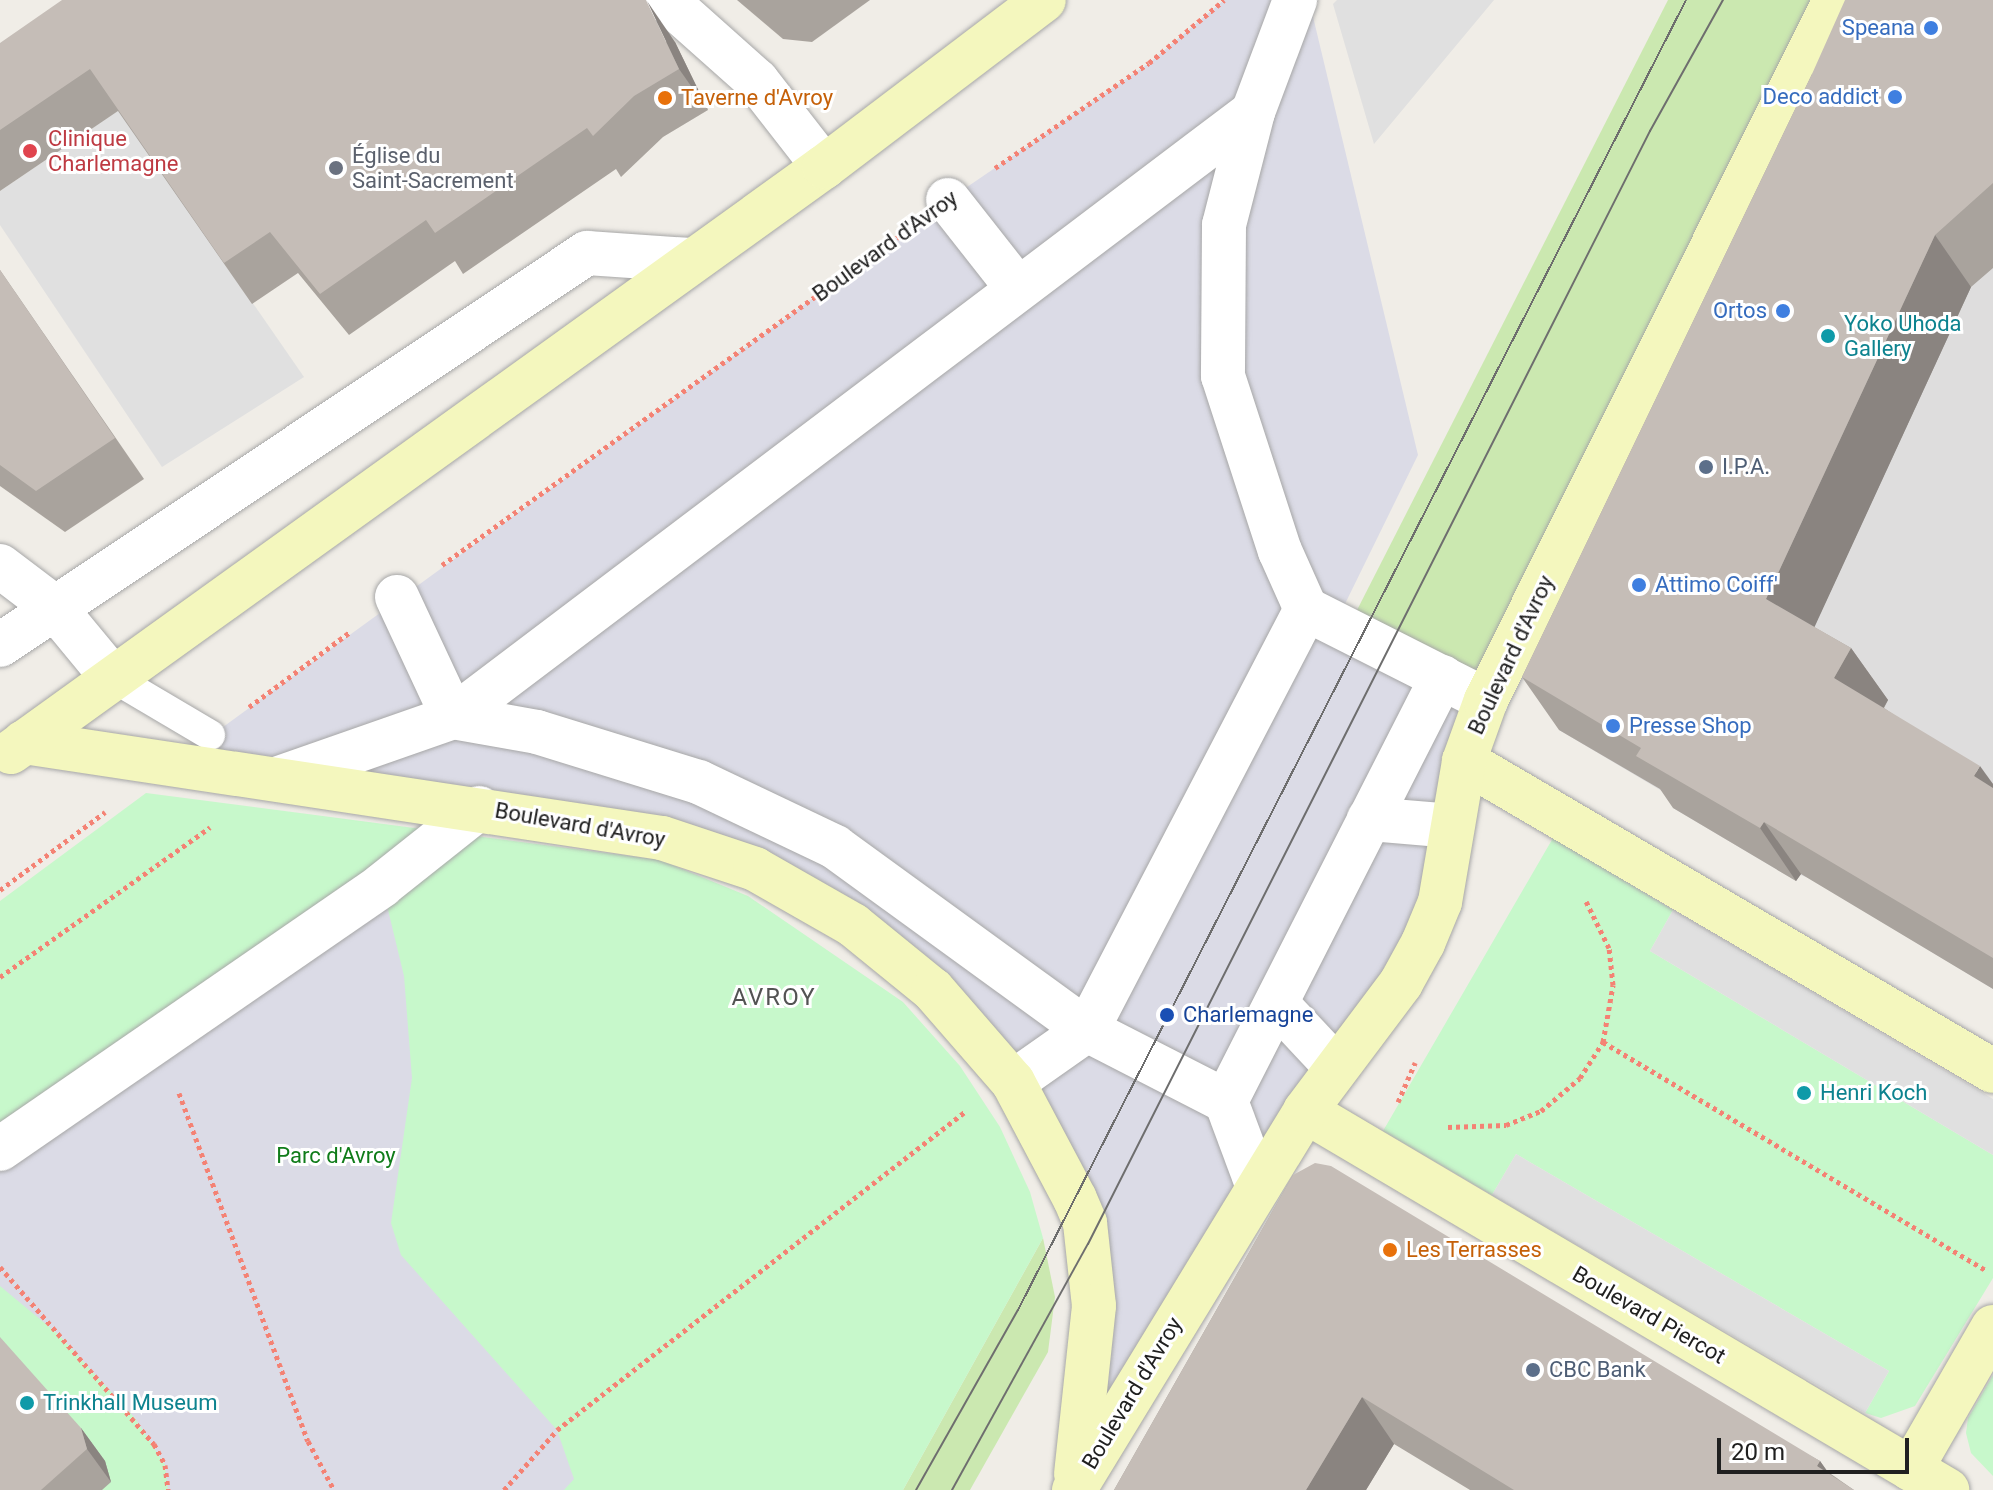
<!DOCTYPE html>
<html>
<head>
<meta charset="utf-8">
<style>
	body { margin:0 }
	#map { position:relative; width:1993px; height:1490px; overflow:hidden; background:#f0ede7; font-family:Roboto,sans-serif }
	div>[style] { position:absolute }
	.residential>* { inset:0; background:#dedddd }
	.grass>* { inset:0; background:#cbe8b0 }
	.park>* { inset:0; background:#c7f8cb }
	.parking>* { inset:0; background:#e0e0e0 }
	.plaza>* { inset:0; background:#dbdbe6 }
	.path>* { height:5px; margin-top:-2.5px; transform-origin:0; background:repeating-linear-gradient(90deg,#f48274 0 4px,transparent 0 8px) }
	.roads { filter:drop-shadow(0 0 2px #a7a7a7) drop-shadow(0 0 2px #a7a7a7) }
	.lane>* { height:30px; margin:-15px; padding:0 15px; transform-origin:15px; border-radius:15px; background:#fff }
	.street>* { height:44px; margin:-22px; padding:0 22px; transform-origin:22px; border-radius:22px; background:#fff }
	.secondary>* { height:44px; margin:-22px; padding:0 22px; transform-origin:22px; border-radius:22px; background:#f4f7be }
	.tram>* { height:2px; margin:-1px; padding:0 1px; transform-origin:1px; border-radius:1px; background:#6e6e6e }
	.wall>* { inset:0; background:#a9a39d }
	.shaded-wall>* { inset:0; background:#8a8480 }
	.building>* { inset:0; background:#c5bdb7 }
	.dots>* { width:22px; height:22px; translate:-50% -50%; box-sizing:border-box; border:4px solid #fff; border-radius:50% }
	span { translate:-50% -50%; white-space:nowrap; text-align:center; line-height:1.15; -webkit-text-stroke:6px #fff; paint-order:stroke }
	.shop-label { font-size:22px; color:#366cbe }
	.right { translate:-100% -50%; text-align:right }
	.left { translate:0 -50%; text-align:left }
	.food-label { font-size:22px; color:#c56008 }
	.health-label { font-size:22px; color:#be3a42 }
	.worship-label { font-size:22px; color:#5b616d }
	.street-label { font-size:22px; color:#202020 }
	.culture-label { font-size:22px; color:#0d838f }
	.service-label { font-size:22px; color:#4e5e75 }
	.transit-label { font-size:22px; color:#164399 }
	.park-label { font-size:22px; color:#107c1a }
	.neighbourhood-label { font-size:24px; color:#535353; letter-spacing:2px }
	.scale { position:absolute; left:1717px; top:1438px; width:192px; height:36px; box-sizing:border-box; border:4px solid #202020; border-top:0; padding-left:10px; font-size:24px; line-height:28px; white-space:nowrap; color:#202020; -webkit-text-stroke:6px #fff; paint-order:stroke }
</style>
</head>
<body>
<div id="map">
	<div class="residential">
		<i style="clip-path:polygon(1993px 0,1993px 989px,1809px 878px,1800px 875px,1796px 881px,1673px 808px,1677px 800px,1559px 730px)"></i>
	</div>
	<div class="grass">
		<i style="clip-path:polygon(1668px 0,1825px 0,1486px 681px,1354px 616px)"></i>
		<i style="clip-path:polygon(1043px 1238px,1055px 1297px,1048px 1352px,970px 1490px,903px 1490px)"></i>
	</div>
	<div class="park">
		<i style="clip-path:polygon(146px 793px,660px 860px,748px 896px,903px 1002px,960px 1066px,1000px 1127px,1030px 1192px,1043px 1238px,903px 1490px,0 1490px,0 901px)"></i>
		<i style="clip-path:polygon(1553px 838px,1673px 910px,1650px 951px,1993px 1155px,1993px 1278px,1915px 1406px,1881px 1418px,1865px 1413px,1889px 1371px,1516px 1154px,1492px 1195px,1383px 1131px)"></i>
		<i style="clip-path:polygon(1993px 1375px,1993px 1476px,1971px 1453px,1966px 1433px,1968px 1418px)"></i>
	</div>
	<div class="parking">
		<i style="clip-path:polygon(1337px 0,1494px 0,1374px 144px,1333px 4px)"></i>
		<i style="clip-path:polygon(119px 110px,304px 377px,162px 467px,0 225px,0 191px)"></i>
		<i style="clip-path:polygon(1673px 910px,1993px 1099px,1993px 1155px,1650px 951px)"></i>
		<i style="clip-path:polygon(1516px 1154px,1889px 1371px,1865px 1413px,1492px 1195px)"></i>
	</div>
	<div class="plaza">
		<i style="clip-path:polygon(1224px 0,1309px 0,1418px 455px,1342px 610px,1486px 681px,1440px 902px,1075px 1488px,1094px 1306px,1013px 1082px,755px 869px,175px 762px,948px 200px,1149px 63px)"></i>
		<i style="clip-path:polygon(382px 885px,404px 976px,412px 1078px,391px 1223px,401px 1255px,557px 1430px,574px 1479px,564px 1490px,168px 1490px,165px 1465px,135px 1418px,59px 1335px,0 1286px,0 1149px)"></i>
	</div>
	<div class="path">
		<i style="left:995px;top:168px;width:186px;rotate:-34.3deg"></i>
		<i style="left:1149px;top:63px;width:98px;rotate:-40deg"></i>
		<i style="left:442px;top:565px;width:570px;rotate:-35.72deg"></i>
		<i style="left:249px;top:707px;width:126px;rotate:-36.6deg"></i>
		<i style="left:0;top:890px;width:131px;rotate:-36.6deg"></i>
		<i style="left:0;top:977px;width:258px;rotate:-35.5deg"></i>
		<i style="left:1603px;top:1042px;width:447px;rotate:30.8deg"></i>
		<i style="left:179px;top:1093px;width:371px;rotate:69.7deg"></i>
		<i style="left:308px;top:1441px;width:55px;rotate:62deg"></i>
		<i style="left:1398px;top:1102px;width:43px;rotate:-66.4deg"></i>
		<i style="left:1448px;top:1127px;width:58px;rotate:-2deg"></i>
		<i style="left:1506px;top:1125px;width:38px;rotate:-22deg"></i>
		<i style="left:1541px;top:1111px;width:51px;rotate:-40.2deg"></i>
		<i style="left:1580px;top:1078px;width:43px;rotate:-57.4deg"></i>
		<i style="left:1603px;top:1042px;width:58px;rotate:-80deg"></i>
		<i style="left:1613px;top:985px;width:37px;rotate:-96deg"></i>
		<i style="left:1609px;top:948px;width:52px;rotate:-116.1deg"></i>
		<i style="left:0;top:1267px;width:235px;rotate:49deg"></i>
		<i style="left:154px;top:1444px;width:24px;rotate:62deg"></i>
		<i style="left:165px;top:1465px;width:25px;rotate:83deg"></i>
		<i style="left:504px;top:1490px;width:80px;rotate:-48.5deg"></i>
		<i style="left:557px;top:1430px;width:519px;rotate:-37.95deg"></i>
	</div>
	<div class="roads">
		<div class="lane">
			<i style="left:112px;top:677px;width:114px;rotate:30.6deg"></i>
		</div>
		<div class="street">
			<i style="left:666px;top:0;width:122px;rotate:41.7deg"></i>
			<i style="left:757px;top:81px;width:109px;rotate:52.1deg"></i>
			<i style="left:1253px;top:112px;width:117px;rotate:104.4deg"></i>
			<i style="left:1224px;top:225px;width:151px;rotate:90.4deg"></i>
			<i style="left:1223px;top:376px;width:184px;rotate:72deg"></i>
			<i style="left:1280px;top:551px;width:64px;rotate:65.9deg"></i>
			<i style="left:1306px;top:609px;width:202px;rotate:26.8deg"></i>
			<i style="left:948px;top:200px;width:113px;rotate:51.8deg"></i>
			<i style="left:0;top:566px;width:68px;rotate:37.2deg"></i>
			<i style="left:54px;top:607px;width:91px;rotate:50.4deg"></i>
			<i style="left:397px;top:597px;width:132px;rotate:65deg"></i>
			<i style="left:453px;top:717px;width:85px;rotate:10.1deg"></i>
			<i style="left:537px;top:732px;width:170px;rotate:17.2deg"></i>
			<i style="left:699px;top:782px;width:151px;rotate:25.5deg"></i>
			<i style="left:835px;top:847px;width:311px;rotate:36deg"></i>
			<i style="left:1087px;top:1030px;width:156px;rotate:27.1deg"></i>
			<i style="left:1226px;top:1101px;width:92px;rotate:69.6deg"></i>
			<i style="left:0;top:645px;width:706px;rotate:-33.74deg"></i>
			<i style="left:587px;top:253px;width:104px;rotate:3.9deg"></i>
			<i style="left:279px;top:778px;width:184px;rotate:-19.3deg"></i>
			<i style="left:453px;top:717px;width:1003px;rotate:-37.1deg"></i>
			<i style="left:1253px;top:112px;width:120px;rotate:-69.4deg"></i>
			<i style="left:1369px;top:819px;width:83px;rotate:4.8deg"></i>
			<i style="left:1277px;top:1004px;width:86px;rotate:46.9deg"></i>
			<i style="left:1013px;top:1082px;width:90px;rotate:-35.1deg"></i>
			<i style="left:1087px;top:1030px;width:475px;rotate:-62.5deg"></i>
			<i style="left:1226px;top:1101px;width:476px;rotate:-63deg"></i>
			<i style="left:0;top:1149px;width:464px;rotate:-34.6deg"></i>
			<i style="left:382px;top:885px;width:124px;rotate:-38.4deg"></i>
		</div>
		<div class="secondary">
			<i style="left:24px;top:742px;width:645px;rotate:8.56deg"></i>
			<i style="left:662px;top:838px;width:98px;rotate:18.4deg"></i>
			<i style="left:755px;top:869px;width:113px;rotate:29.7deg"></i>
			<i style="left:853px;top:925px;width:103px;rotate:39.1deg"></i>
			<i style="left:933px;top:990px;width:122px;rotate:49deg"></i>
			<i style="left:1013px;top:1082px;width:132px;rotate:62.1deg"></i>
			<i style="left:1075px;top:1199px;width:26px;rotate:67deg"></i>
			<i style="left:1085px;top:1223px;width:83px;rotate:83.8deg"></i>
			<i style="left:1094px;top:1306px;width:169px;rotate:96.1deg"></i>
			<i style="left:11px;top:752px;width:1002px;rotate:-35.74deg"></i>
			<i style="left:824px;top:167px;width:276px;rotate:-37.2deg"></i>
			<i style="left:1464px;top:761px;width:613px;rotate:30.37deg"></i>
			<i style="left:1305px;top:1111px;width:746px;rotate:30.56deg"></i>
			<i style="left:1911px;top:1469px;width:164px;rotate:-60deg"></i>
			<i style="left:1074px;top:1490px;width:444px;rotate:-58.6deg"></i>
			<i style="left:1305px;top:1111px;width:160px;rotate:-53.1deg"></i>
			<i style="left:1401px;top:983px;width:46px;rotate:-61.2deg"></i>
			<i style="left:1423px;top:943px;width:44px;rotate:-67.5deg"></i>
			<i style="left:1440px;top:902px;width:143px;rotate:-80.3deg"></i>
			<i style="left:1464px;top:761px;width:65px;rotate:-70.2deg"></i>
			<i style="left:1486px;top:700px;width:782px;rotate:-63.5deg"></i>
		</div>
	</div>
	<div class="tram">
		<i style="left:916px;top:1490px;width:207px;rotate:-60.5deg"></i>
		<i style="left:1018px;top:1310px;width:1470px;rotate:-62.98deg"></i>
		<i style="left:952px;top:1490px;width:281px;rotate:-61.1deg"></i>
		<i style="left:1088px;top:1244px;width:1247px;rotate:-63.21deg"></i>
		<i style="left:1650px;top:131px;width:150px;rotate:-60.9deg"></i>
	</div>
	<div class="wall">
		<i style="clip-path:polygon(737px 0,870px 0,812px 42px,783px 39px)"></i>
		<i style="clip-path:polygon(1993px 0,1993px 268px,1971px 287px,1814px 627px,1851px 648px,1888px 700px,1884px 708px,1993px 784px,1993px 989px,1801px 874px,1796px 881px,1673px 808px,1660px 789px,1559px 730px,1522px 677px,1812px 74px)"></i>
		<i style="clip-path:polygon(675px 42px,708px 110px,663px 137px,621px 177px,616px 169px,463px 274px,455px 261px,349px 335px,298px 273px,252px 304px,118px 111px,0 191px,0 43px)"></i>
		<i style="clip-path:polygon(0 270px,144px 479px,65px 532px,0 486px)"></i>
		<i style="clip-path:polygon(1293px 1175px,1820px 1461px,1828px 1472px,1854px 1490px,1470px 1490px,1394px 1444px,1366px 1490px,1114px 1490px)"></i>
		<i style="clip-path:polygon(81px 1428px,105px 1461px,111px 1482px,102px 1490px,0 1490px)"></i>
	</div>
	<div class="shaded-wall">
		<i style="clip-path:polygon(647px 1px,675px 42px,708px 110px,679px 69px)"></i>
		<i style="clip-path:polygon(1935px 235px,1971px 287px,1803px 652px,1766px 599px)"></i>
		<i style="clip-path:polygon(1851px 648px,1888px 700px,1871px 730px,1834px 678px)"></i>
		<i style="clip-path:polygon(1980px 766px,1993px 784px,1993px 803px,1974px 776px)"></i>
		<i style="clip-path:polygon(1764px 822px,1801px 874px,1796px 881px,1760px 828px)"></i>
		<i style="clip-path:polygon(1362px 1397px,1394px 1444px,1366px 1490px,1306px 1490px)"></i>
		<i style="clip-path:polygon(81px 1428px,105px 1461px,111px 1482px,87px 1449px)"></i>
		<i style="clip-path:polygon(1820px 1461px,1840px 1490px,1817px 1466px)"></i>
	</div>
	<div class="building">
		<i style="clip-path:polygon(62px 0,646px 0,679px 69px,634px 96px,593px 136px,587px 128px,435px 233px,426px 220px,320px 294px,270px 232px,224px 263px,90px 69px,0 130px,0 43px)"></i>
		<i style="clip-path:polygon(1845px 0,1993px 0,1993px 183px,1935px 235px,1766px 599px,1851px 648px,1834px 678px,1980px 766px,1974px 776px,1993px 788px,1993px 958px,1764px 822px,1760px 828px,1636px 756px,1641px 748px,1522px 677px,1812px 74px)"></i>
		<i style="clip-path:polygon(0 270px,115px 438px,36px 491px,0 465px)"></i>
		<i style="clip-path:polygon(1315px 1163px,1331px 1166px,1820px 1461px,1817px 1466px,1854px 1490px,1514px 1490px,1362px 1397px,1306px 1490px,1114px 1490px,1293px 1175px)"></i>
		<i style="clip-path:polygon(0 1337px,81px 1428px,87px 1449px,41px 1490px,0 1490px)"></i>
	</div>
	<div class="dots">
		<i style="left:1931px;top:28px;background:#3f7fe0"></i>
		<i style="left:1895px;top:97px;background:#3f7fe0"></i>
		<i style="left:665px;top:98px;background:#e8710a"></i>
		<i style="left:30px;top:151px;background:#e0444e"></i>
		<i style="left:336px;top:168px;background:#6b7280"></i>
		<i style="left:1783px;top:311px;background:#3f7fe0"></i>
		<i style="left:1828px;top:336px;background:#0f9aa8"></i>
		<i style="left:1706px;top:467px;background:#5c6f8a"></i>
		<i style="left:1639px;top:585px;background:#3f7fe0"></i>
		<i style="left:1613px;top:726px;background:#3f7fe0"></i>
		<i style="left:1167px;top:1015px;background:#1a4fb4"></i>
		<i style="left:1804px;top:1093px;background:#0f9aa8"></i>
		<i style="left:1390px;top:1250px;background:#e8710a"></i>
		<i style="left:1533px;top:1370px;background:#5c6f8a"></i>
		<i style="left:27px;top:1403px;background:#0f9aa8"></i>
	</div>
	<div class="shop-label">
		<span class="right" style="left:1915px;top:28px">Speana</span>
		<span class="right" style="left:1879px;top:97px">Deco addict</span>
		<span class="right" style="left:1767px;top:311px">Ortos</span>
		<span class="left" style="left:1655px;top:585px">Attimo Coiff'</span>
		<span class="left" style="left:1629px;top:726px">Presse Shop</span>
	</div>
	<div class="food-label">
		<span class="left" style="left:681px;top:98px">Taverne d'Avroy</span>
		<span class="left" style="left:1406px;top:1250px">Les Terrasses</span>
	</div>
	<div class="health-label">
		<span class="left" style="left:48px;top:151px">Clinique<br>Charlemagne</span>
	</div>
	<div class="worship-label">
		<span class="left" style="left:352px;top:168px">Église du<br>Saint-Sacrement</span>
	</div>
	<div class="street-label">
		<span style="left:885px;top:246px;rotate:-36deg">Boulevard d'Avroy</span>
		<span style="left:1511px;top:655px;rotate:-65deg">Boulevard d'Avroy</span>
		<span style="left:580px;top:825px;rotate:10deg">Boulevard d'Avroy</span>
		<span style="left:1649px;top:1315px;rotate:30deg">Boulevard Piercot</span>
		<span style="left:1132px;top:1393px;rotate:-59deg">Boulevard d'Avroy</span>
	</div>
	<div class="culture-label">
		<span class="left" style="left:1844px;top:336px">Yoko Uhoda<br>Gallery</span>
		<span class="left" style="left:1820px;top:1093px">Henri Koch</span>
		<span class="left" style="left:43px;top:1403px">Trinkhall Museum</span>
	</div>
	<div class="service-label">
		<span class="left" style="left:1722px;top:467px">I.P.A.</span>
		<span class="left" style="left:1549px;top:1370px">CBC Bank</span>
	</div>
	<div class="transit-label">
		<span class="left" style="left:1183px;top:1015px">Charlemagne</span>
	</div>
	<div class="park-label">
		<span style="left:336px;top:1156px">Parc d'Avroy</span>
	</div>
	<div class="neighbourhood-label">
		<span style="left:774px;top:998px">AVROY</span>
	</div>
	<div class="scale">20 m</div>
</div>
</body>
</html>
